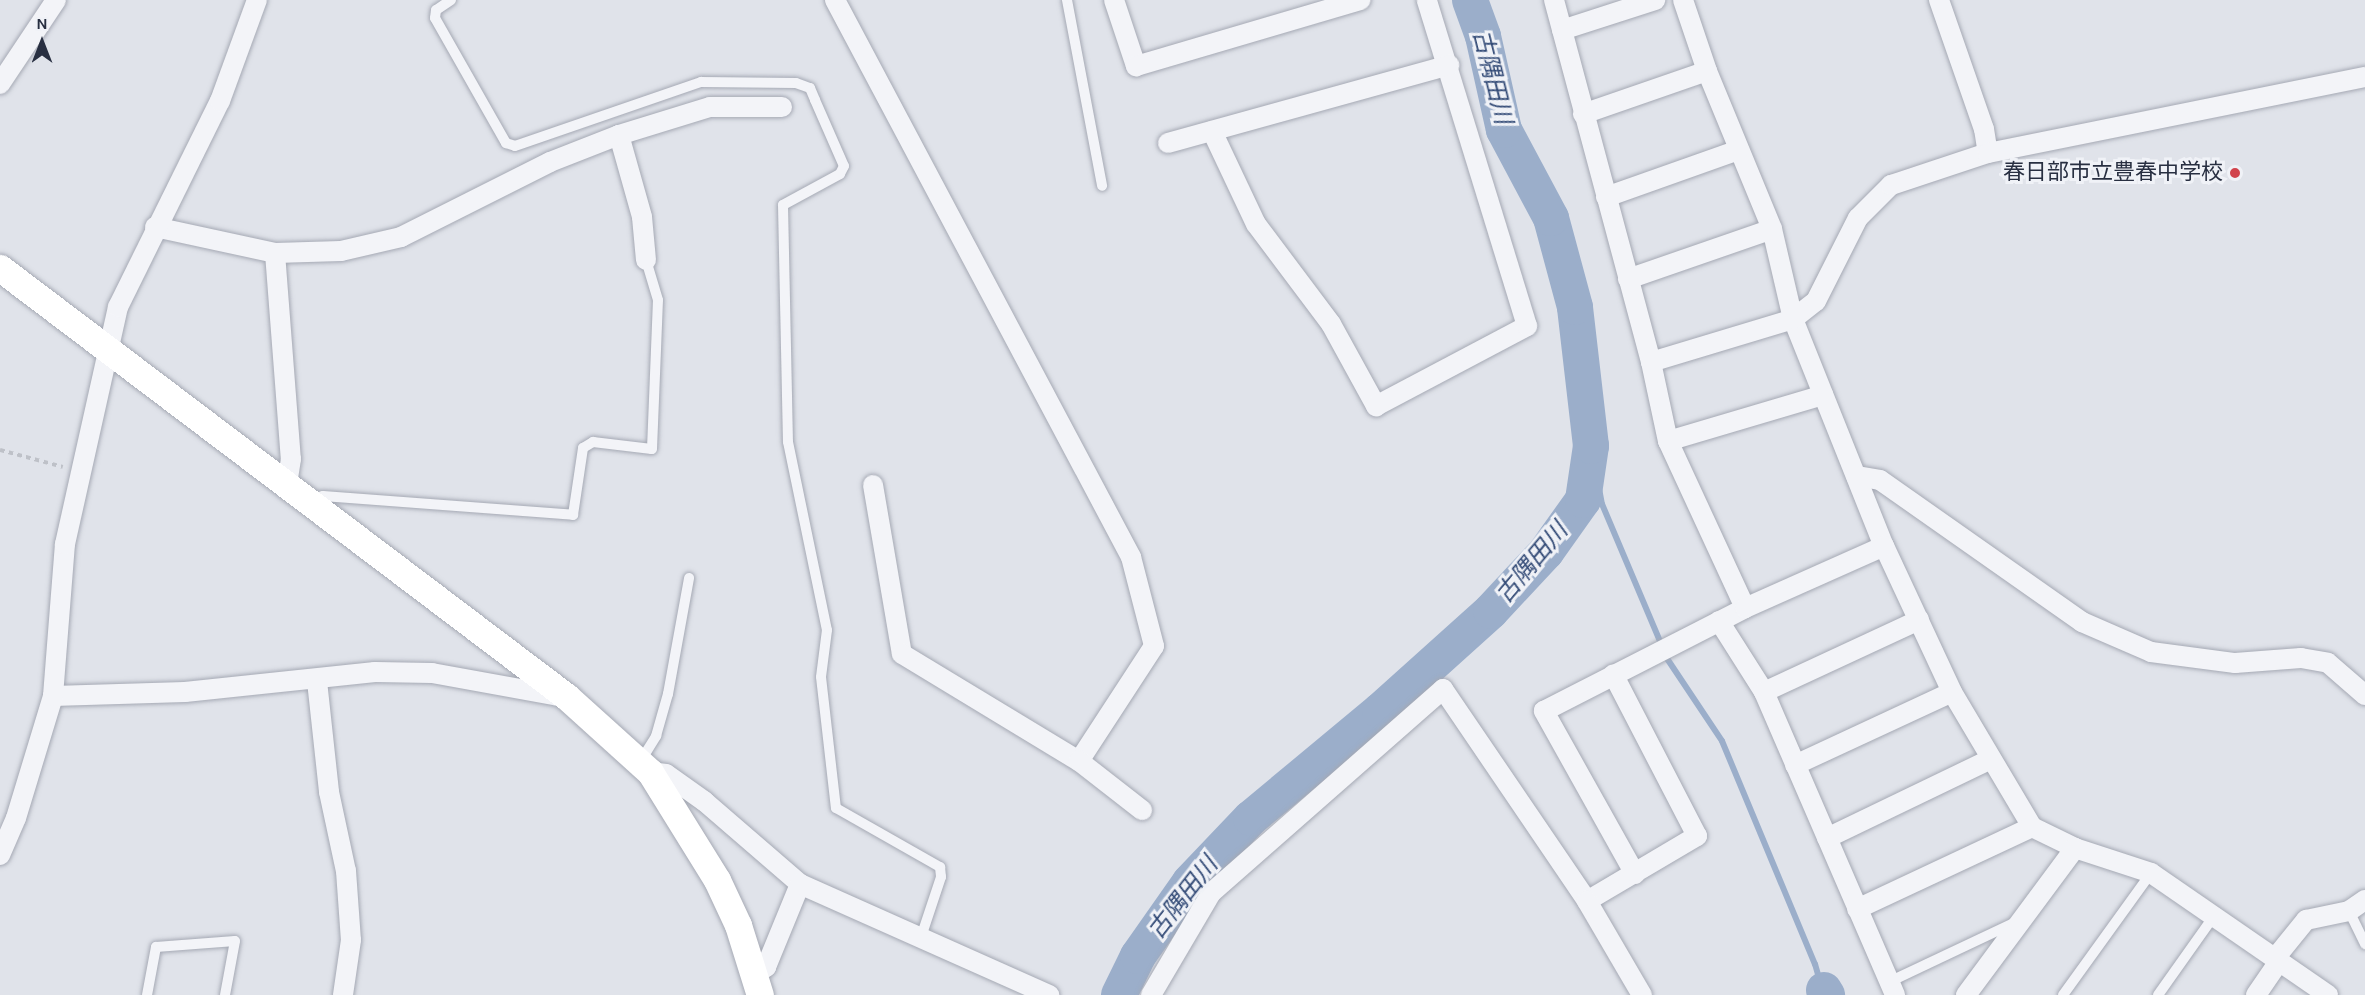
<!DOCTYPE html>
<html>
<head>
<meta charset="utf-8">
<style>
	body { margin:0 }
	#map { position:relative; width:2365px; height:995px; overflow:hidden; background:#e0e3ea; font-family:Karla,"Noto Sans JP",sans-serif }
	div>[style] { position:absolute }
	.stream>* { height:6px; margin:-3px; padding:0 3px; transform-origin:3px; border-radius:3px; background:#9baeca }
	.river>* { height:36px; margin:-18px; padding:0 18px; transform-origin:18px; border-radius:18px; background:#9baeca }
	.path>* { height:4px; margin-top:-2px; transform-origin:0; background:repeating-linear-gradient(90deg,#bec1c8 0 4.5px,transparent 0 9px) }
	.roads { filter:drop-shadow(0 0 2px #a5a9b4) drop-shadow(0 0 2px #a5a9b4) }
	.lane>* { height:10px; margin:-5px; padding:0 5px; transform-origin:5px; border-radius:5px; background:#f3f4f8 }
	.street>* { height:20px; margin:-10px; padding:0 10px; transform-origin:10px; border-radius:10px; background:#f3f4f8 }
	.secondary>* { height:27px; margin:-13.5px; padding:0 13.5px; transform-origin:13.5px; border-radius:13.5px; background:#fff }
	.dots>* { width:16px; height:16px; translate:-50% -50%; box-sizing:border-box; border:3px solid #f0f2f7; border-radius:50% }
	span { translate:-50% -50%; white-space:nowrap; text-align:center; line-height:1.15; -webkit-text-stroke:6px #f0f2f7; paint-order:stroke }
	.poi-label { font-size:22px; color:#282f41 }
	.right { translate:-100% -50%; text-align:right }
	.water-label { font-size:24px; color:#324a76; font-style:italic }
	.north { position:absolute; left:12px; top:12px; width:60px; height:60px; -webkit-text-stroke:4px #f0f2f7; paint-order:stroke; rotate:0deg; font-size:16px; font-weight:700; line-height:24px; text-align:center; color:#282f41 }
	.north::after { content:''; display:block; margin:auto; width:21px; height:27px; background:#282f41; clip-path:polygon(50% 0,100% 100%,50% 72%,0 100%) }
</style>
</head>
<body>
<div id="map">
	<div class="stream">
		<i style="left:1591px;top:446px;width:59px;rotate:79.3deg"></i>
		<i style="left:1602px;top:504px;width:169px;rotate:67.1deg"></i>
		<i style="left:1668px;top:660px;width:97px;rotate:56.3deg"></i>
		<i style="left:1722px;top:741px;width:242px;rotate:67.4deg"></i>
		<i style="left:1815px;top:964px;width:32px;rotate:74deg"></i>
	</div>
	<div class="river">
		<i style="left:1824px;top:990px;width:6px;rotate:59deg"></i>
		<i style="left:1119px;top:995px;width:43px;rotate:-64deg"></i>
		<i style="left:1138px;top:956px;width:90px;rotate:-54.9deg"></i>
		<i style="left:1190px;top:882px;width:88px;rotate:-46.4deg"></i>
		<i style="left:1251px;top:818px;width:168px;rotate:-39.7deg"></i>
		<i style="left:1380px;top:711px;width:149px;rotate:-42deg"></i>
		<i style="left:1491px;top:611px;width:81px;rotate:-47deg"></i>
		<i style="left:1546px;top:552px;width:64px;rotate:-54.6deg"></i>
		<i style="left:1583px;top:500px;width:55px;rotate:-81.6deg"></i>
		<i style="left:1591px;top:446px;width:140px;rotate:-96.6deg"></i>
		<i style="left:1575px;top:307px;width:92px;rotate:-105.1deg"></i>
		<i style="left:1551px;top:218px;width:100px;rotate:-118.1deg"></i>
		<i style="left:1504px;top:130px;width:96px;rotate:-102.6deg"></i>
		<i style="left:1483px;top:36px;width:38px;rotate:-110deg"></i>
	</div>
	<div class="path">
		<i style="left:0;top:450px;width:65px;rotate:15.1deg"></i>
	</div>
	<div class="roads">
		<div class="lane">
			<i style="left:451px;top:0;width:18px;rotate:146deg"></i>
			<i style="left:436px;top:10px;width:8px;rotate:97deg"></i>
			<i style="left:435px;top:18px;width:144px;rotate:60.4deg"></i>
			<i style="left:506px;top:143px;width:9px;rotate:18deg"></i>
			<i style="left:515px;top:146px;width:197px;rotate:-19deg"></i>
			<i style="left:701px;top:82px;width:95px;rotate:0.6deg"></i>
			<i style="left:796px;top:83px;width:15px;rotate:20deg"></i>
			<i style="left:810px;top:88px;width:13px;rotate:67deg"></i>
			<i style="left:815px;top:100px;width:72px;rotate:66.3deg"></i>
			<i style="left:844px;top:166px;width:9px;rotate:117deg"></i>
			<i style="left:840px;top:174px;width:65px;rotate:151.5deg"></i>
			<i style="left:783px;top:205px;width:237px;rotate:88.8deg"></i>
			<i style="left:788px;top:442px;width:192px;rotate:78.3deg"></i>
			<i style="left:827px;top:630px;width:47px;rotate:97.3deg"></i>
			<i style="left:821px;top:677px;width:132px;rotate:83.5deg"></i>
			<i style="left:836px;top:808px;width:120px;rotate:29.6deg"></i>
			<i style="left:940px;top:867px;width:10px;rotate:84deg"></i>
			<i style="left:941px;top:877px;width:63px;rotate:108.4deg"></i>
			<i style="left:1067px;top:0;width:189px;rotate:79.3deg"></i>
			<i style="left:311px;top:499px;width:12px;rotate:-14deg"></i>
			<i style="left:323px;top:496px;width:251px;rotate:4.3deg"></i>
			<i style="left:573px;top:515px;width:68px;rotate:-81.5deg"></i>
			<i style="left:583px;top:448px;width:12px;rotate:-31deg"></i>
			<i style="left:593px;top:442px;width:59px;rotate:6.8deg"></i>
			<i style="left:652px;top:449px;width:149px;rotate:-87.7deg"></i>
			<i style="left:658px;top:300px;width:42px;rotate:-106.7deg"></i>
			<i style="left:640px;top:762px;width:31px;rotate:-58deg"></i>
			<i style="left:656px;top:736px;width:44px;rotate:-74.1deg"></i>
			<i style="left:668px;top:694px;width:118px;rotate:-79.7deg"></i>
			<i style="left:2349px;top:911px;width:37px;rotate:64deg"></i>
			<i style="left:1889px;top:982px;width:140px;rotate:-25.3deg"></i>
			<i style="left:147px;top:995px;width:49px;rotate:-79.4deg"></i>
			<i style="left:156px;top:947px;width:79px;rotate:-4.3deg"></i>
			<i style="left:235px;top:941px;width:55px;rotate:100.5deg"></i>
			<i style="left:2063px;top:995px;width:150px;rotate:-54.2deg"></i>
			<i style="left:2158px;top:995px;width:97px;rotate:-54.7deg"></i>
		</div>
		<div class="street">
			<i style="left:835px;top:0;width:631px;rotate:62.01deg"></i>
			<i style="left:1131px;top:557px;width:92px;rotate:75.5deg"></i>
			<i style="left:1154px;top:646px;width:137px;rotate:123.1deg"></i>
			<i style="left:1114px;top:0;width:70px;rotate:71.6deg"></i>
			<i style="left:1136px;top:66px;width:234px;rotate:-16.4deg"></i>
			<i style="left:1554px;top:0;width:375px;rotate:75deg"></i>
			<i style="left:1651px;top:362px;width:81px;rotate:77.9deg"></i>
			<i style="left:1668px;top:441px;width:184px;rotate:65.2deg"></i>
			<i style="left:1683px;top:0;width:75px;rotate:71.3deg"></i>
			<i style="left:1707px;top:71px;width:171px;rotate:67.6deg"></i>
			<i style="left:1772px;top:229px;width:92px;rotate:76.9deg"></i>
			<i style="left:1793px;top:319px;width:245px;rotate:68.2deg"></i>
			<i style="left:1884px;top:546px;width:161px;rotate:65deg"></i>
			<i style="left:1952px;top:692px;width:157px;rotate:59.3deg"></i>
			<i style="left:2032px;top:827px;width:48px;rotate:26deg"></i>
			<i style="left:2075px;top:848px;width:80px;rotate:18.2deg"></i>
			<i style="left:2151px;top:873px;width:215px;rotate:34.6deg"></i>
			<i style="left:1939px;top:0;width:137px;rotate:70.8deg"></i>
			<i style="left:1984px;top:129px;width:24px;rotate:81deg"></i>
			<i style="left:1562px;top:30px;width:98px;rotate:-17.9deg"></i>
			<i style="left:0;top:84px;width:101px;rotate:-56.3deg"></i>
			<i style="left:1583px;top:114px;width:131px;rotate:-19.1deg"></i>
			<i style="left:1212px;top:131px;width:103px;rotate:64.7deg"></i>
			<i style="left:1256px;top:224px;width:125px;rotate:53.1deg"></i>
			<i style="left:1331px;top:324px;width:94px;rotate:61.2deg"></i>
			<i style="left:1376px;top:406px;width:171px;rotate:-27.9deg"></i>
			<i style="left:1527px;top:326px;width:341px;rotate:-107.1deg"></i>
			<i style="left:619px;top:135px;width:85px;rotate:74.3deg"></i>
			<i style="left:642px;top:217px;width:43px;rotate:84.7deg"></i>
			<i style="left:1168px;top:143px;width:292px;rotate:-15.5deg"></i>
			<i style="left:1606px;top:197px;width:141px;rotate:-19.5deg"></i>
			<i style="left:155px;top:227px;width:123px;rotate:12.2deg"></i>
			<i style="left:275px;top:253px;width:66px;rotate:-1.7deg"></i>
			<i style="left:341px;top:251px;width:62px;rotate:-13.1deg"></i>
			<i style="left:401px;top:237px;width:167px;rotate:-26.7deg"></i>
			<i style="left:550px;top:162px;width:74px;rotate:-21.4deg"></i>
			<i style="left:619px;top:135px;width:95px;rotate:-17.1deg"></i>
			<i style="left:710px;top:107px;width:72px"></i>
			<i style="left:275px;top:253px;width:207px;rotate:85.6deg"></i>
			<i style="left:291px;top:459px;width:24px;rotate:99deg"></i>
			<i style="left:1628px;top:279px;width:152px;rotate:-19.1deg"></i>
			<i style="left:1651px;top:362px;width:148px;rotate:-16.8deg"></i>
			<i style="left:1793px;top:319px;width:29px;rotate:-38deg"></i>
			<i style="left:1816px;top:301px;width:93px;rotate:-63.2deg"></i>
			<i style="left:1858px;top:218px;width:47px;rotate:-45deg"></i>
			<i style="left:1891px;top:185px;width:102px;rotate:-18.3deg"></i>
			<i style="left:1988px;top:153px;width:385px;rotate:-11.4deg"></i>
			<i style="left:1668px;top:441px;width:162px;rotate:-16.5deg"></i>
			<i style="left:1856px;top:476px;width:24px;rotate:9deg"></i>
			<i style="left:1880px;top:480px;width:247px;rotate:35.1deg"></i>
			<i style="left:2082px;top:622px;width:75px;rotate:23.5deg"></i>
			<i style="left:2151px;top:652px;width:85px;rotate:7.5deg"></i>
			<i style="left:2235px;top:663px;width:66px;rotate:-4.3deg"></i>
			<i style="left:2301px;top:658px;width:27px;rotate:10deg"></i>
			<i style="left:2328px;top:663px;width:49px;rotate:40.9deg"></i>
			<i style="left:873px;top:485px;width:171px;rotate:80.3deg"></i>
			<i style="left:902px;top:654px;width:207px;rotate:31.2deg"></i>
			<i style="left:1079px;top:761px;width:80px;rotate:37.9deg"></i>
			<i style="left:1719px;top:621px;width:84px;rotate:57.6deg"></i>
			<i style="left:1764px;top:692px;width:330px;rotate:66.6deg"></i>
			<i style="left:317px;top:681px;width:112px;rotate:83.8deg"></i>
			<i style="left:329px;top:792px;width:81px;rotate:77.9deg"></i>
			<i style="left:346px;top:871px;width:69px;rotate:85.9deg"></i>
			<i style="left:351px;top:940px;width:56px;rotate:98.3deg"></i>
			<i style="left:1764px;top:692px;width:171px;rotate:-24.9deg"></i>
			<i style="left:53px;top:696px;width:132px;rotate:-1.7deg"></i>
			<i style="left:185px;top:692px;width:191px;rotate:-6deg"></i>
			<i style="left:375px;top:672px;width:57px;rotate:1deg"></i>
			<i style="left:432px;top:673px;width:134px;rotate:10.3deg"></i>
			<i style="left:1795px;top:765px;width:173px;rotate:-24.9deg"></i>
			<i style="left:650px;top:772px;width:16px;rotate:7deg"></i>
			<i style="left:666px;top:774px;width:47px;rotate:35.4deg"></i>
			<i style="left:704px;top:801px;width:127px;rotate:40.8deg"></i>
			<i style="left:1827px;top:838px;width:182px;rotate:-25.7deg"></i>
			<i style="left:0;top:855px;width:40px;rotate:-66.6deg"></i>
			<i style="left:16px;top:818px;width:127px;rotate:-73.1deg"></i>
			<i style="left:53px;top:696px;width:152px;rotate:-85.5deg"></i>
			<i style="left:65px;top:544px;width:243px;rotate:-77.4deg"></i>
			<i style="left:118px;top:307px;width:230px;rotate:-63.7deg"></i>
			<i style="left:220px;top:101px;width:108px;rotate:-69.9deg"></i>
			<i style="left:1635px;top:874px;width:187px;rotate:-119.2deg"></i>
			<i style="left:1544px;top:711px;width:226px;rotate:-27.1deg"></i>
			<i style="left:1745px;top:608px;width:152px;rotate:-24deg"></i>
			<i style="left:1587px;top:901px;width:128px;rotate:-30.6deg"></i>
			<i style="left:1697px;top:836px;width:182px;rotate:-117.4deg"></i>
			<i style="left:1857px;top:909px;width:193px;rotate:-25.1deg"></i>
			<i style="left:2276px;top:957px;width:48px;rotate:-51deg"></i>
			<i style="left:2306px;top:920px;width:44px;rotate:-11.8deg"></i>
			<i style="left:2349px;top:911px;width:19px;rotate:-35deg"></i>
			<i style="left:753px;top:974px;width:15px;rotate:-28deg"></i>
			<i style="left:766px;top:967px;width:90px;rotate:-67.7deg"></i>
			<i style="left:800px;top:884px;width:273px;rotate:24deg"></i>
			<i style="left:1151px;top:995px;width:118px;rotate:-59.5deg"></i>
			<i style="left:1211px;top:893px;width:309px;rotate:-41.3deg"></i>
			<i style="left:1443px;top:689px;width:256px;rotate:55.8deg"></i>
			<i style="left:1587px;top:901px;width:109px;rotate:59.7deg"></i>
			<i style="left:1966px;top:995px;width:183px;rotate:-53.4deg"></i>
			<i style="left:2256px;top:995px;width:42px;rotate:-55.6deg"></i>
		</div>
		<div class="secondary">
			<i style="left:0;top:268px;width:711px;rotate:37.11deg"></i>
			<i style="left:567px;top:697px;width:112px;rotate:42.1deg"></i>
			<i style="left:650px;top:772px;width:127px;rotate:58.2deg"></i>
			<i style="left:717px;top:880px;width:50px;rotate:65deg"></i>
			<i style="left:738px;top:925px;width:73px;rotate:72.6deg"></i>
		</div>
	</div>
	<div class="dots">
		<i style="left:2235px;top:173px;background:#d1434c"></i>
	</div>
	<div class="poi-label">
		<span class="right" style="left:2223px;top:173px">春日部市立豊春中学校</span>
	</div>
	<div class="water-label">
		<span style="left:1492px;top:77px;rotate:76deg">古隅田川</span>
		<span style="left:1532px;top:563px;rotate:-50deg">古隅田川</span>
		<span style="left:1183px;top:898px;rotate:-52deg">古隅田川</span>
	</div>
	<div class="north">N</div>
</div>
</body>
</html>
